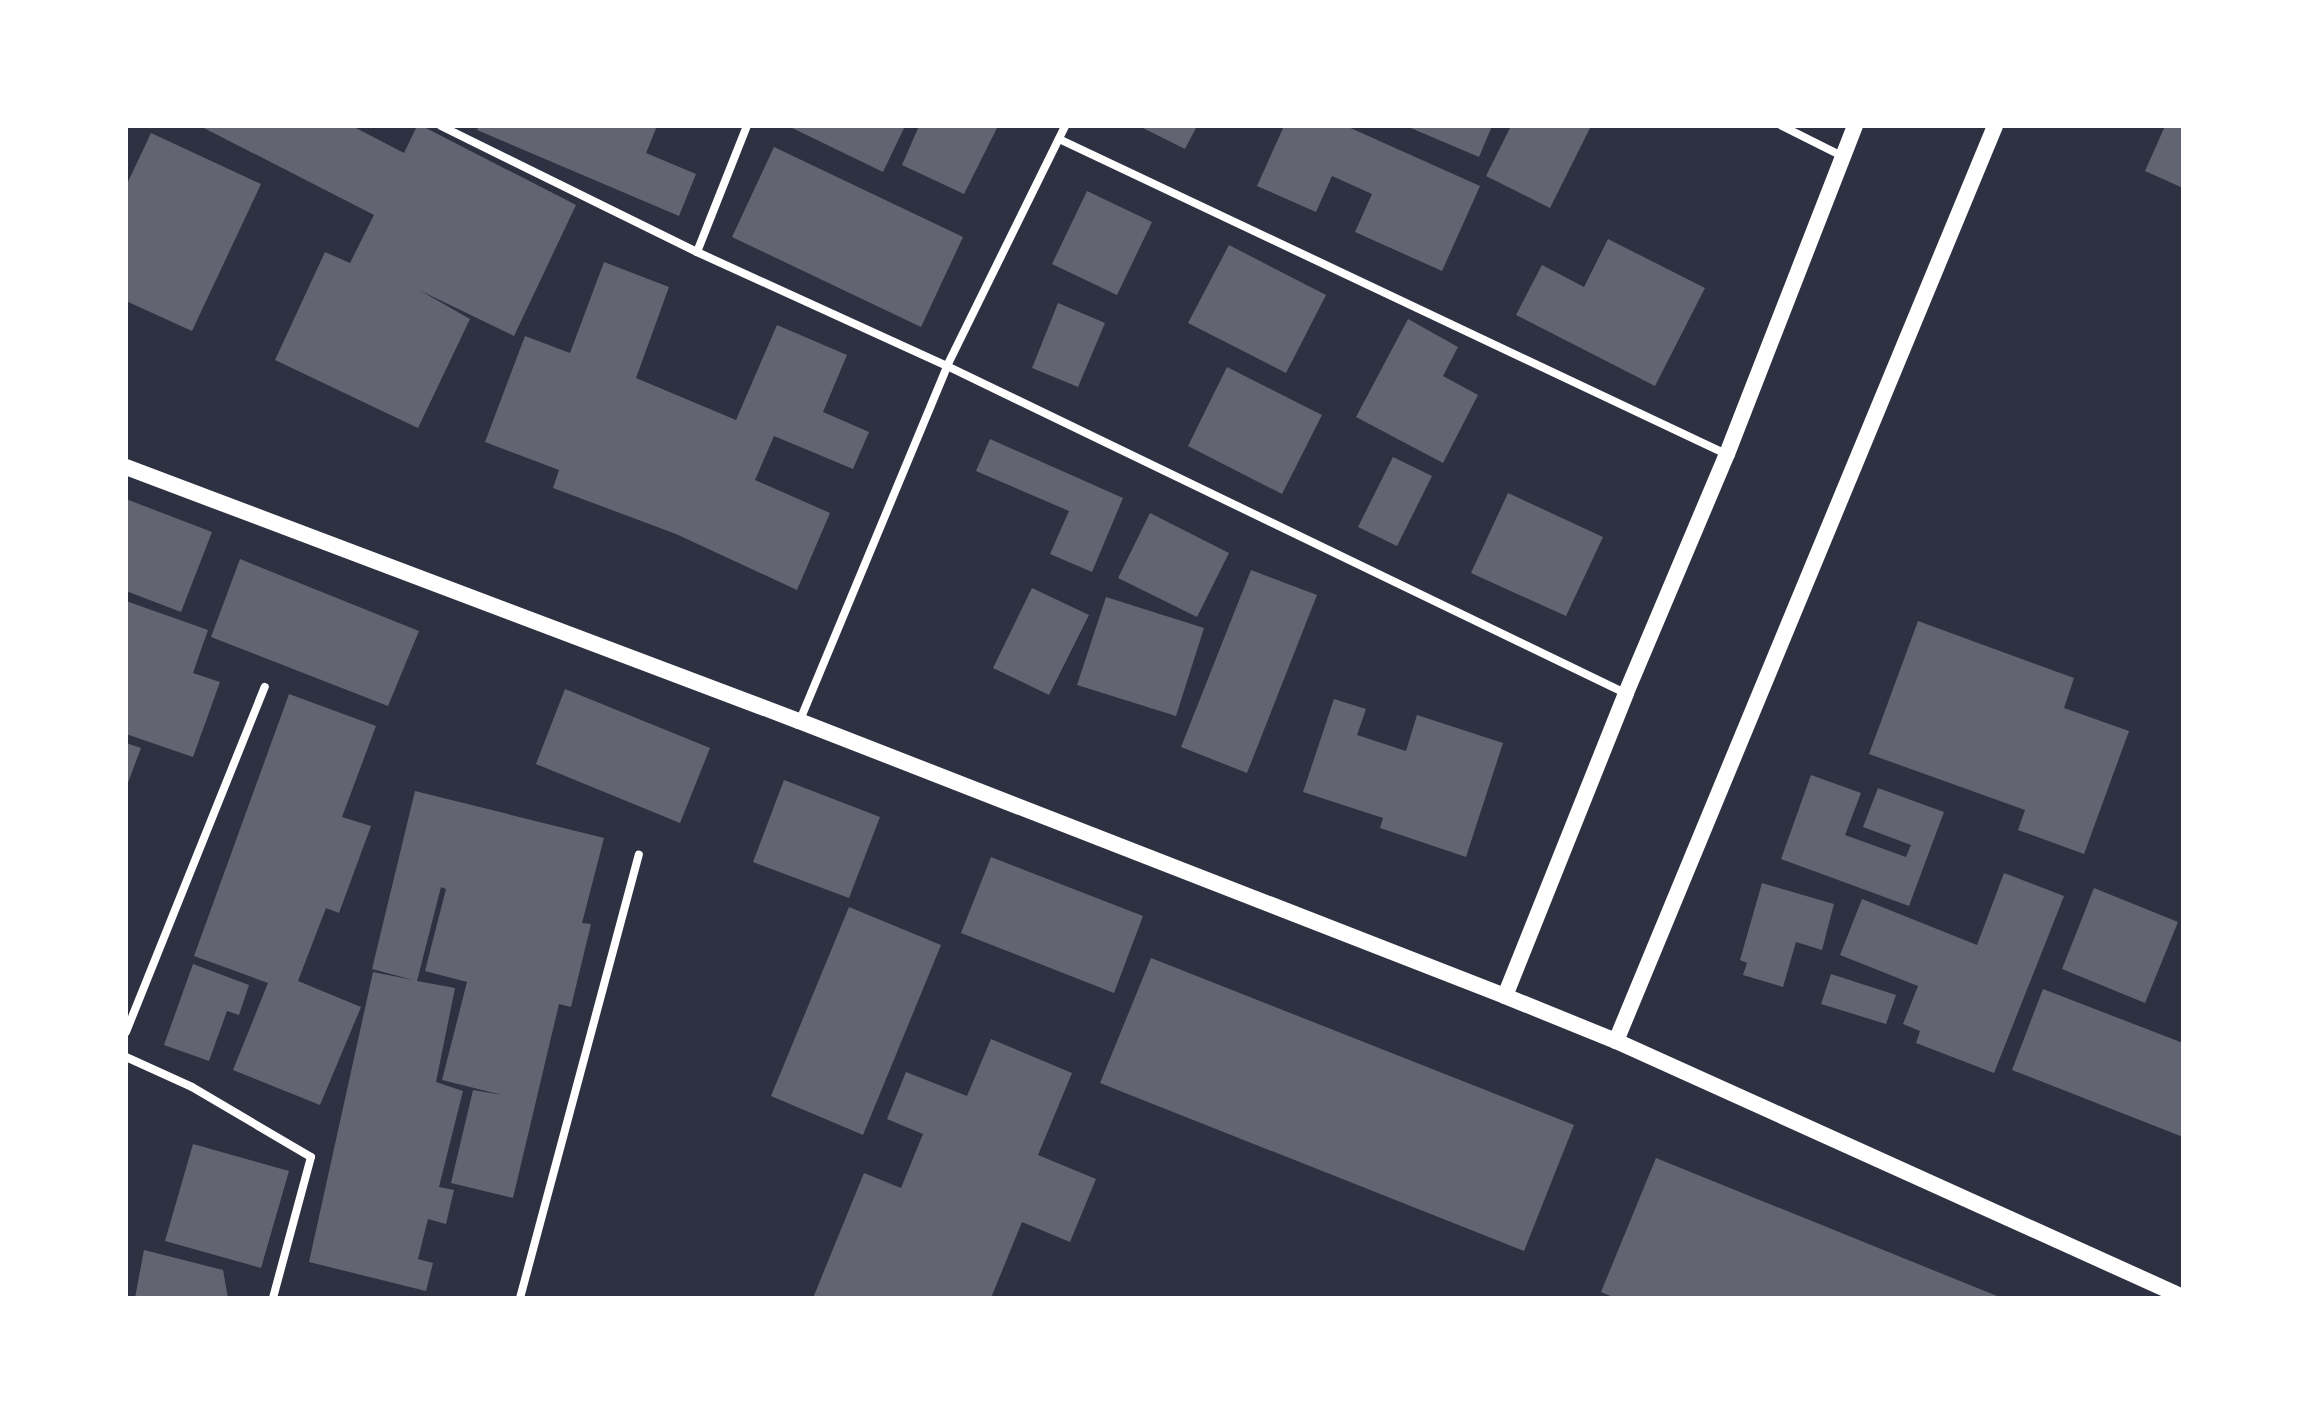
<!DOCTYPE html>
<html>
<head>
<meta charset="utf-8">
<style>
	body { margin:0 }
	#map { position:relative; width:2309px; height:1424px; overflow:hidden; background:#2d3142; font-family:"Asap Condensed",sans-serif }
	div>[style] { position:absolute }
	.building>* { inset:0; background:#626471 }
	.minor>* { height:8px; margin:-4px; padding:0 4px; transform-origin:4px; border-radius:4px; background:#fff }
	.secondary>* { height:16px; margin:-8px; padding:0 8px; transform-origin:8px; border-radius:8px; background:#fff }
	span { translate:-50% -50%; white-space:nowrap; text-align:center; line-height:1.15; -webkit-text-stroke:8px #fff; paint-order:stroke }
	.frame { position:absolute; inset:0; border:128px solid #fff; pointer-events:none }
</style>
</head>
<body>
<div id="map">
	<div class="building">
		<i style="clip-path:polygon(200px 126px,352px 126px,404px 153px,417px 126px,422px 126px,576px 205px,514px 336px,419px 290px,470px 319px,418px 428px,275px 360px,325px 252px,350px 263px,374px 215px)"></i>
		<i style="clip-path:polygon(479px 126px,657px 126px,646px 153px,696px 174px,679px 216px,477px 130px)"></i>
		<i style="clip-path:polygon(788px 126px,905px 126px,883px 172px)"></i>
		<i style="clip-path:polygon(919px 126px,998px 126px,964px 194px,902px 165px)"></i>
		<i style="clip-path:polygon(1139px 126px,1197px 126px,1185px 149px)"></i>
		<i style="clip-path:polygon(1284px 126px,1346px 126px,1480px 186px,1442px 271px,1355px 232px,1372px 194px,1332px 176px,1316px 212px,1257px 186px)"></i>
		<i style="clip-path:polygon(1406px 126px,1492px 126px,1479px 157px)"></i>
		<i style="clip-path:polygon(1511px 126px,1591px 126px,1550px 208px,1486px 176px)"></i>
		<i style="clip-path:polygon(2165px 126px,2183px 126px,2183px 188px,2145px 171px)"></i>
		<i style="clip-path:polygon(151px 133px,261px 184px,192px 331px,126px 301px,126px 186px)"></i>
		<i style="clip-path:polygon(774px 147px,963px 237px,921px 327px,732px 237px)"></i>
		<i style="clip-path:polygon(1087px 191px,1152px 222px,1117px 295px,1052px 264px)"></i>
		<i style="clip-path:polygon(1608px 239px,1705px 288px,1655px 386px,1516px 315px,1542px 265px,1584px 287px)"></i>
		<i style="clip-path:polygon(1229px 245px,1326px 295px,1286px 373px,1188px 323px)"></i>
		<i style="clip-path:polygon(604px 262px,669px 287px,636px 378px,736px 420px,777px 325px,847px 355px,823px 412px,869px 432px,853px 469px,774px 436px,755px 480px,830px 513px,797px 590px,676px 534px,553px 488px,559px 470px,485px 442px,525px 336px,570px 353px)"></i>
		<i style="clip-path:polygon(1058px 303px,1105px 323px,1078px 387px,1032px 368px)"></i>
		<i style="clip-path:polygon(1408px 319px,1458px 347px,1443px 376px,1478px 395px,1443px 463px,1356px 417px)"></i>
		<i style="clip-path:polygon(1227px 367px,1322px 415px,1282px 494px,1188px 446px)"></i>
		<i style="clip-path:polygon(990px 439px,1123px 498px,1092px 572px,1050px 554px,1069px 511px,976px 471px)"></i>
		<i style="clip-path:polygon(1393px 457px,1432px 476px,1397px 546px,1358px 527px)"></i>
		<i style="clip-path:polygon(1508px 493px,1603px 537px,1566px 616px,1471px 573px)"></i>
		<i style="clip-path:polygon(126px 499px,212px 532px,181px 612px,126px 591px)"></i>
		<i style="clip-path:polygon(1150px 513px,1229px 553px,1197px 617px,1118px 578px)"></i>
		<i style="clip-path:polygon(240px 559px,419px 631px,388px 706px,211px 637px)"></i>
		<i style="clip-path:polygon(1251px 570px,1317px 595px,1247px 773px,1181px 747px)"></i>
		<i style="clip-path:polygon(1032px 588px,1089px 615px,1049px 695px,993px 668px)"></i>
		<i style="clip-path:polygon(1106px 597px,1204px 628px,1176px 716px,1077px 685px)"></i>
		<i style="clip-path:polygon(126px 601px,208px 630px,193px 673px,220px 682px,193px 757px,126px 734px)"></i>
		<i style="clip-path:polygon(1918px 621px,2074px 678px,2064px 708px,2129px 731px,2084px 854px,2018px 830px,2025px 810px,1869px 754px)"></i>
		<i style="clip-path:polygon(565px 689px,710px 748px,680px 823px,536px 764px)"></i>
		<i style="clip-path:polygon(289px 694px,376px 726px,342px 817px,371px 826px,339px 913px,326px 908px,298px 981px,361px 1007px,320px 1105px,233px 1070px,268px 983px,194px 956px)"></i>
		<i style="clip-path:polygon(1334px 699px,1366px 709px,1357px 735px,1406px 751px,1417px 715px,1503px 743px,1466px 857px,1380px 828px,1383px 818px,1303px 792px)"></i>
		<i style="clip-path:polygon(126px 743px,141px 748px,126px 788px)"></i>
		<i style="clip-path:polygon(1811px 775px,1861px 793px,1845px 835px,1906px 857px,1911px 845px,1863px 827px,1878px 788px,1944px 812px,1909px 906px,1781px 859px)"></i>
		<i style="clip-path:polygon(784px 780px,880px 817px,849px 898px,753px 862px)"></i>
		<i style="clip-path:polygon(415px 791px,604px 838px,582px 923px,591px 924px,571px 1007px,559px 1004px,513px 1198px,451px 1183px,473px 1090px,502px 1095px,442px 1080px,467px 982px,425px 971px,446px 889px,441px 887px,417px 981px,455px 988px,436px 1082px,463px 1091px,439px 1187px,454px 1190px,446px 1224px,428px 1219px,418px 1259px,433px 1263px,426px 1291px,309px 1262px,373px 972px,413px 980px,372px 969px)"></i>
		<i style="clip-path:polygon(991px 857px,1143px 916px,1114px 993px,961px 933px)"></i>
		<i style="clip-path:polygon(2004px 873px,2064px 896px,1994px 1073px,1916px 1043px,1920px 1031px,1903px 1024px,1918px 986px,1840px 955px,1862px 899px,1977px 945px)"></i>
		<i style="clip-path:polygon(1762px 883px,1834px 904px,1822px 950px,1796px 942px,1783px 987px,1743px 975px,1747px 963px,1740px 960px)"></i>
		<i style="clip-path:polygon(2094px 888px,2178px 922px,2145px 1003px,2062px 969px)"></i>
		<i style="clip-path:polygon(849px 907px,941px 945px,863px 1135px,771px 1096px)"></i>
		<i style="clip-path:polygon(1151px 958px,1574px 1125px,1524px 1251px,1100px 1083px)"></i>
		<i style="clip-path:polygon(193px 964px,249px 985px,239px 1015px,227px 1011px,209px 1061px,164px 1045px)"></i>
		<i style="clip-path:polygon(1831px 974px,1896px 995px,1886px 1024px,1821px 1004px)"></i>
		<i style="clip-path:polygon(2043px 989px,2183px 1043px,2183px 1137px,2012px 1070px)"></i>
		<i style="clip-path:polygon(991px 1039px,1072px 1073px,1038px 1155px,1096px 1179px,1070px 1242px,1022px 1222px,991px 1298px,813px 1298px,864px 1173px,901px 1188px,923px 1134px,887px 1119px,906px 1072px,967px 1096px)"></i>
		<i style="clip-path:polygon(193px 1144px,289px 1171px,261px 1268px,165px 1241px)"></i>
		<i style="clip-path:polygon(1656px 1158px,2002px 1298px,1615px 1298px,1601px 1292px)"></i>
		<i style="clip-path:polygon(144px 1250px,223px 1270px,228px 1298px,135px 1298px)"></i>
	</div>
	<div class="minor">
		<i style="left:441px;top:126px;width:285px;rotate:26.2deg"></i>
		<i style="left:697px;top:252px;width:275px;rotate:24.5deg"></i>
		<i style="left:947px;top:366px;width:753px;rotate:25.75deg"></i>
		<i style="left:1782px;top:126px;width:67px;rotate:26.6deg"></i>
		<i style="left:1059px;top:139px;width:738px;rotate:25.28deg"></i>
		<i style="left:697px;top:252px;width:136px;rotate:-68.4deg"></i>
		<i style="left:800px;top:720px;width:383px;rotate:-67.4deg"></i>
		<i style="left:947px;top:366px;width:267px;rotate:-63.8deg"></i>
		<i style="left:126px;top:1032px;width:372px;rotate:-68.1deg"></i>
		<i style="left:126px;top:1057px;width:72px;rotate:24.4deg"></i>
		<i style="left:192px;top:1087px;width:138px;rotate:30.5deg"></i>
		<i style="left:311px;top:1157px;width:146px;rotate:105.1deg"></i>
		<i style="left:520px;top:1298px;width:459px;rotate:-75deg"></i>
	</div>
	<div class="secondary">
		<i style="left:126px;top:467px;width:719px;rotate:20.68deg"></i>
		<i style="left:799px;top:721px;width:758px;rotate:21.28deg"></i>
		<i style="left:1505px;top:996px;width:120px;rotate:22.1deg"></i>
		<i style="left:1616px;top:1041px;width:622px;rotate:24.3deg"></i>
		<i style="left:1505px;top:996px;width:326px;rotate:-68.2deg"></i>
		<i style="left:1626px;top:693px;width:259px;rotate:-67.1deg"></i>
		<i style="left:1727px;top:454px;width:352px;rotate:-68.7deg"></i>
		<i style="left:1616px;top:1041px;width:990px;rotate:-67.5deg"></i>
	</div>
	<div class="frame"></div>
</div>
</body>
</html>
